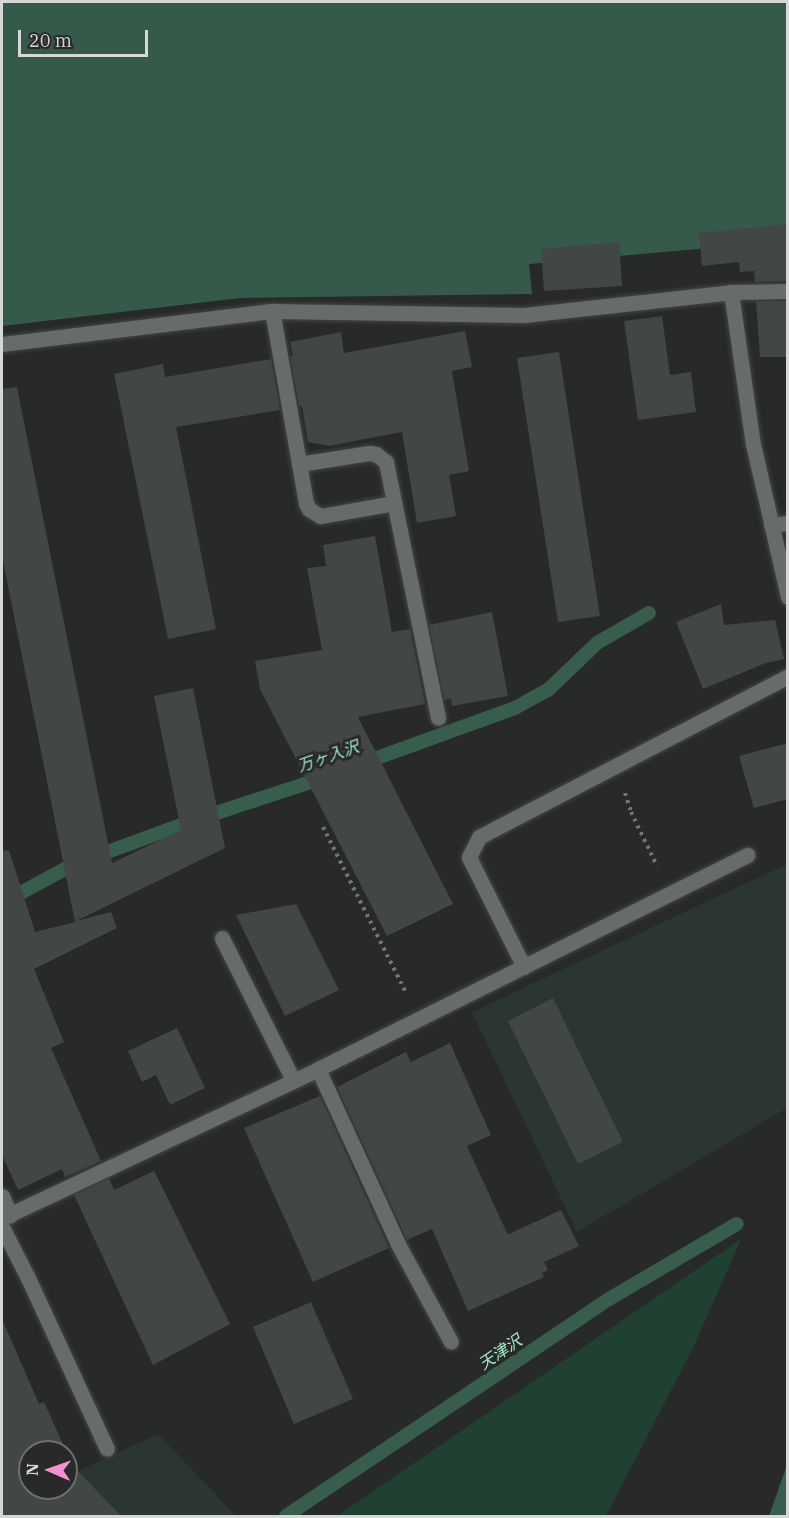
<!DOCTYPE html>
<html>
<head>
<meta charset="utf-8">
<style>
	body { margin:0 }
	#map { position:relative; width:789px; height:1518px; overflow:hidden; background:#272a28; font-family:"IBM Plex Serif","Noto Sans JP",serif }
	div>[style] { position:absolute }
	.built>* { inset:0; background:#2c3631 }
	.green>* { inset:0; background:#204032 }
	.forest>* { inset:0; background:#365a4a }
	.water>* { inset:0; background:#395d4d }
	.stream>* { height:14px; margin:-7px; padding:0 7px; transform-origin:7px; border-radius:7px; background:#395d4d }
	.building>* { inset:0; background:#424644 }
	.path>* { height:4px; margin-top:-2px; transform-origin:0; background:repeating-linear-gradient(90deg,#737674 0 3px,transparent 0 7.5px) }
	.roads { filter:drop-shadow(0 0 2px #434644) drop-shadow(0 0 2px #434644) }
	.lane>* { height:15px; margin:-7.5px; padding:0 7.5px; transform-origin:7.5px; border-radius:7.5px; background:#676b69 }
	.street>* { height:15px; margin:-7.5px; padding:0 7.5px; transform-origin:7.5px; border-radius:7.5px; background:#676b69 }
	span { translate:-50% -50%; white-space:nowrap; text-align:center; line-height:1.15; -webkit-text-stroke:6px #272a28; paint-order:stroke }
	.water-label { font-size:16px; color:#a3e6c7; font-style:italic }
	.frame { position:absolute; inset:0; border:3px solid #d6d8d7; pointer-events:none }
	.north { position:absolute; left:18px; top:1440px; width:60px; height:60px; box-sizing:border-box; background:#272a28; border:2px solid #6d706e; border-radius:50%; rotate:272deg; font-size:16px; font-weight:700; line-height:24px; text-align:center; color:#d6d8d7 }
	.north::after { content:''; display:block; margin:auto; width:21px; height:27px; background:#f790ce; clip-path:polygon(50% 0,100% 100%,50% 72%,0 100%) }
	.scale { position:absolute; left:18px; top:30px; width:130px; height:27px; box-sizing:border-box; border:3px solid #d6d8d7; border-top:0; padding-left:8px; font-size:18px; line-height:21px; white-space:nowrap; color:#d6d8d7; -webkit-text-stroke:4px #272a28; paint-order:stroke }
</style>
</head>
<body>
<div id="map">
	<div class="built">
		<i style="clip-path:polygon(787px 864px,787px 1108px,577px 1232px,472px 1012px)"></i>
		<i style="clip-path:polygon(158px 1434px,236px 1516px,10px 1516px,42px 1488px,66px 1488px,66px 1477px)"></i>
	</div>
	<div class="green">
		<i style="clip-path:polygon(741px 1239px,695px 1344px,606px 1516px,337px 1516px)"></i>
	</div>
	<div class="forest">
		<i style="clip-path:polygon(2px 2px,787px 2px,787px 241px,529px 264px,532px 294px,240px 298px,2px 326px)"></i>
	</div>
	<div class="water">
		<i style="clip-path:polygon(787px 1465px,787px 1516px,769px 1516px)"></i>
	</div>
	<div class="stream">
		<i style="left:363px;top:763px;width:162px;rotate:-19.9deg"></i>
		<i style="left:515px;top:708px;width:38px;rotate:-29deg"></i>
		<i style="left:548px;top:690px;width:68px;rotate:-43.8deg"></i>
		<i style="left:597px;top:643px;width:60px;rotate:-30deg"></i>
		<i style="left:2px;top:903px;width:80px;rotate:-28.5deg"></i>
		<i style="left:72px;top:865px;width:121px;rotate:-20.2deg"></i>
		<i style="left:186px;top:823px;width:147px;rotate:-18.2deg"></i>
		<i style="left:286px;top:1516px;width:389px;rotate:-33.9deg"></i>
		<i style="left:609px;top:1299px;width:148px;rotate:-30.4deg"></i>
	</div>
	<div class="building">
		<i style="clip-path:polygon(788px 224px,788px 281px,755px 282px,754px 271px,740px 272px,739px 262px,702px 266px,699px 233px)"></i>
		<i style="clip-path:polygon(619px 242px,622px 286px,544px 291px,541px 249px)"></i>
		<i style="clip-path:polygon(756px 301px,788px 301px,788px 357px,760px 357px)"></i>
		<i style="clip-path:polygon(662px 316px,670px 375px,691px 372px,696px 412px,638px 420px,624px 321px)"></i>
		<i style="clip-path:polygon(465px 331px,472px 367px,452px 371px,469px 471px,449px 475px,456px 516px,417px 523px,402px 432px,329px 446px,308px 442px,302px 406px,299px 406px,290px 356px,293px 356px,290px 342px,341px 332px,344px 353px)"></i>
		<i style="clip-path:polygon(559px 352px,600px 616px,558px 622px,517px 358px)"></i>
		<i style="clip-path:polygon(271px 359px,280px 410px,176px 427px,216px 629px,168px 639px,114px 374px,163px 364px,165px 377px)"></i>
		<i style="clip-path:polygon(17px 387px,112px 863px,181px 830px,154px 696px,193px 688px,225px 848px,76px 921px,111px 912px,117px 928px,34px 969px,64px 1042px,51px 1048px,101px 1161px,65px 1177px,62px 1169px,18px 1190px,2px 1155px,2px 851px,9px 850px,35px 932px,75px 922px,2px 556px,2px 389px)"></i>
		<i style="clip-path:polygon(375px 536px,392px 632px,410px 629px,425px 704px,358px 717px,453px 904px,387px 936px,260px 689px,255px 661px,322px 650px,307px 568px,326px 566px,323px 545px)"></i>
		<i style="clip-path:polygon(721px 604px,724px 625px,775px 620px,784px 659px,766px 663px,703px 689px,676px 622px)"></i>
		<i style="clip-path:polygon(492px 612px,508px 696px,452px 706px,451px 699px,444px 700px,429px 625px)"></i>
		<i style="clip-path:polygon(788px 743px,788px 799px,754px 808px,739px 756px)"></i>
		<i style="clip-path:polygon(296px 904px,339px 990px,285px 1016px,236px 915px)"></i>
		<i style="clip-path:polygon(553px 998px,623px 1142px,578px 1164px,508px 1021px)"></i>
		<i style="clip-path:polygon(177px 1028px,205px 1088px,170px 1105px,156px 1075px,142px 1082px,128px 1051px)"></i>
		<i style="clip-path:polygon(450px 1043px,491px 1135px,467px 1146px,507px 1233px,509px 1234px,561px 1210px,579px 1246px,544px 1262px,548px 1270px,542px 1273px,544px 1277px,468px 1311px,432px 1229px,407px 1240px,337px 1087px,406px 1052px,411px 1062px)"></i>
		<i style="clip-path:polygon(320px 1096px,389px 1248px,313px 1282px,244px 1128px)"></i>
		<i style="clip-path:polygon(154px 1171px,230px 1324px,153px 1365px,74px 1195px,109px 1178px,114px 1190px)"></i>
		<i style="clip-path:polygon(311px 1302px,353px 1399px,294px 1424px,253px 1327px)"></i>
		<i style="clip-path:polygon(evenodd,2px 1319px,39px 1404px,44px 1402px,73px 1466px,121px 1516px,2px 1516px,2px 1319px,30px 1452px,66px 1452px,66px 1488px,30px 1488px,30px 1452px)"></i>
	</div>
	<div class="path">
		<i style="left:625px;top:793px;width:20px;rotate:72deg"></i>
		<i style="left:631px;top:812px;width:60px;rotate:64.3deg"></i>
		<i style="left:323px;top:827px;width:186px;rotate:63.4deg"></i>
	</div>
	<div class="roads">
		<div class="lane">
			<i style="left:731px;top:292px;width:154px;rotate:81.8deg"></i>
			<i style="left:753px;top:444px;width:157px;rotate:77.1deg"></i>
			<i style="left:299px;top:464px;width:71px;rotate:-8.9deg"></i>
			<i style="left:369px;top:453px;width:7px;rotate:8deg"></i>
			<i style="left:376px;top:454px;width:13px;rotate:39deg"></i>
			<i style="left:386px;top:462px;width:261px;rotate:78.5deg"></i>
			<i style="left:394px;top:503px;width:75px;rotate:170deg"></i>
			<i style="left:320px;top:516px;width:13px;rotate:-148deg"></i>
			<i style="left:309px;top:509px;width:7px;rotate:-117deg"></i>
			<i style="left:306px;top:503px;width:195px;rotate:-100deg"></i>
			<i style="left:272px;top:311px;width:252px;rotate:0.9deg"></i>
			<i style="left:524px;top:315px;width:208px;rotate:-6.3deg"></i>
			<i style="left:731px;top:292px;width:57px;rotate:-1deg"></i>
			<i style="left:771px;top:525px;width:17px;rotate:-7deg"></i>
			<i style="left:222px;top:938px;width:159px;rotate:63.4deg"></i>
			<i style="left:524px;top:967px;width:123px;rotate:-116.6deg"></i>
			<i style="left:469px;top:857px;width:22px;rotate:-63deg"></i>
			<i style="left:479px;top:837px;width:348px;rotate:-27.5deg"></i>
			<i style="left:318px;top:1069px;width:192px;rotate:65.4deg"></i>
			<i style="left:398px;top:1244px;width:111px;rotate:61.6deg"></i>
			<i style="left:2px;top:1196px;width:21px;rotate:67deg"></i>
			<i style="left:2px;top:1227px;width:57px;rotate:63deg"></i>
			<i style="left:28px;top:1278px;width:188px;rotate:65.2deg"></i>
		</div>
		<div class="street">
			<i style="left:2px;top:344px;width:272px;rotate:-7deg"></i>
			<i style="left:2px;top:1218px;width:349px;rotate:-25.2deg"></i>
			<i style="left:318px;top:1069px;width:480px;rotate:-26.5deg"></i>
		</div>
	</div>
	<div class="water-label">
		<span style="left:328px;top:756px;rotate:-19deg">万ヶ入沢</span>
		<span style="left:500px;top:1352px;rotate:-34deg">天津沢</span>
	</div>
	<div class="frame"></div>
	<div class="north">N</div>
	<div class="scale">20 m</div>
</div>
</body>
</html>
